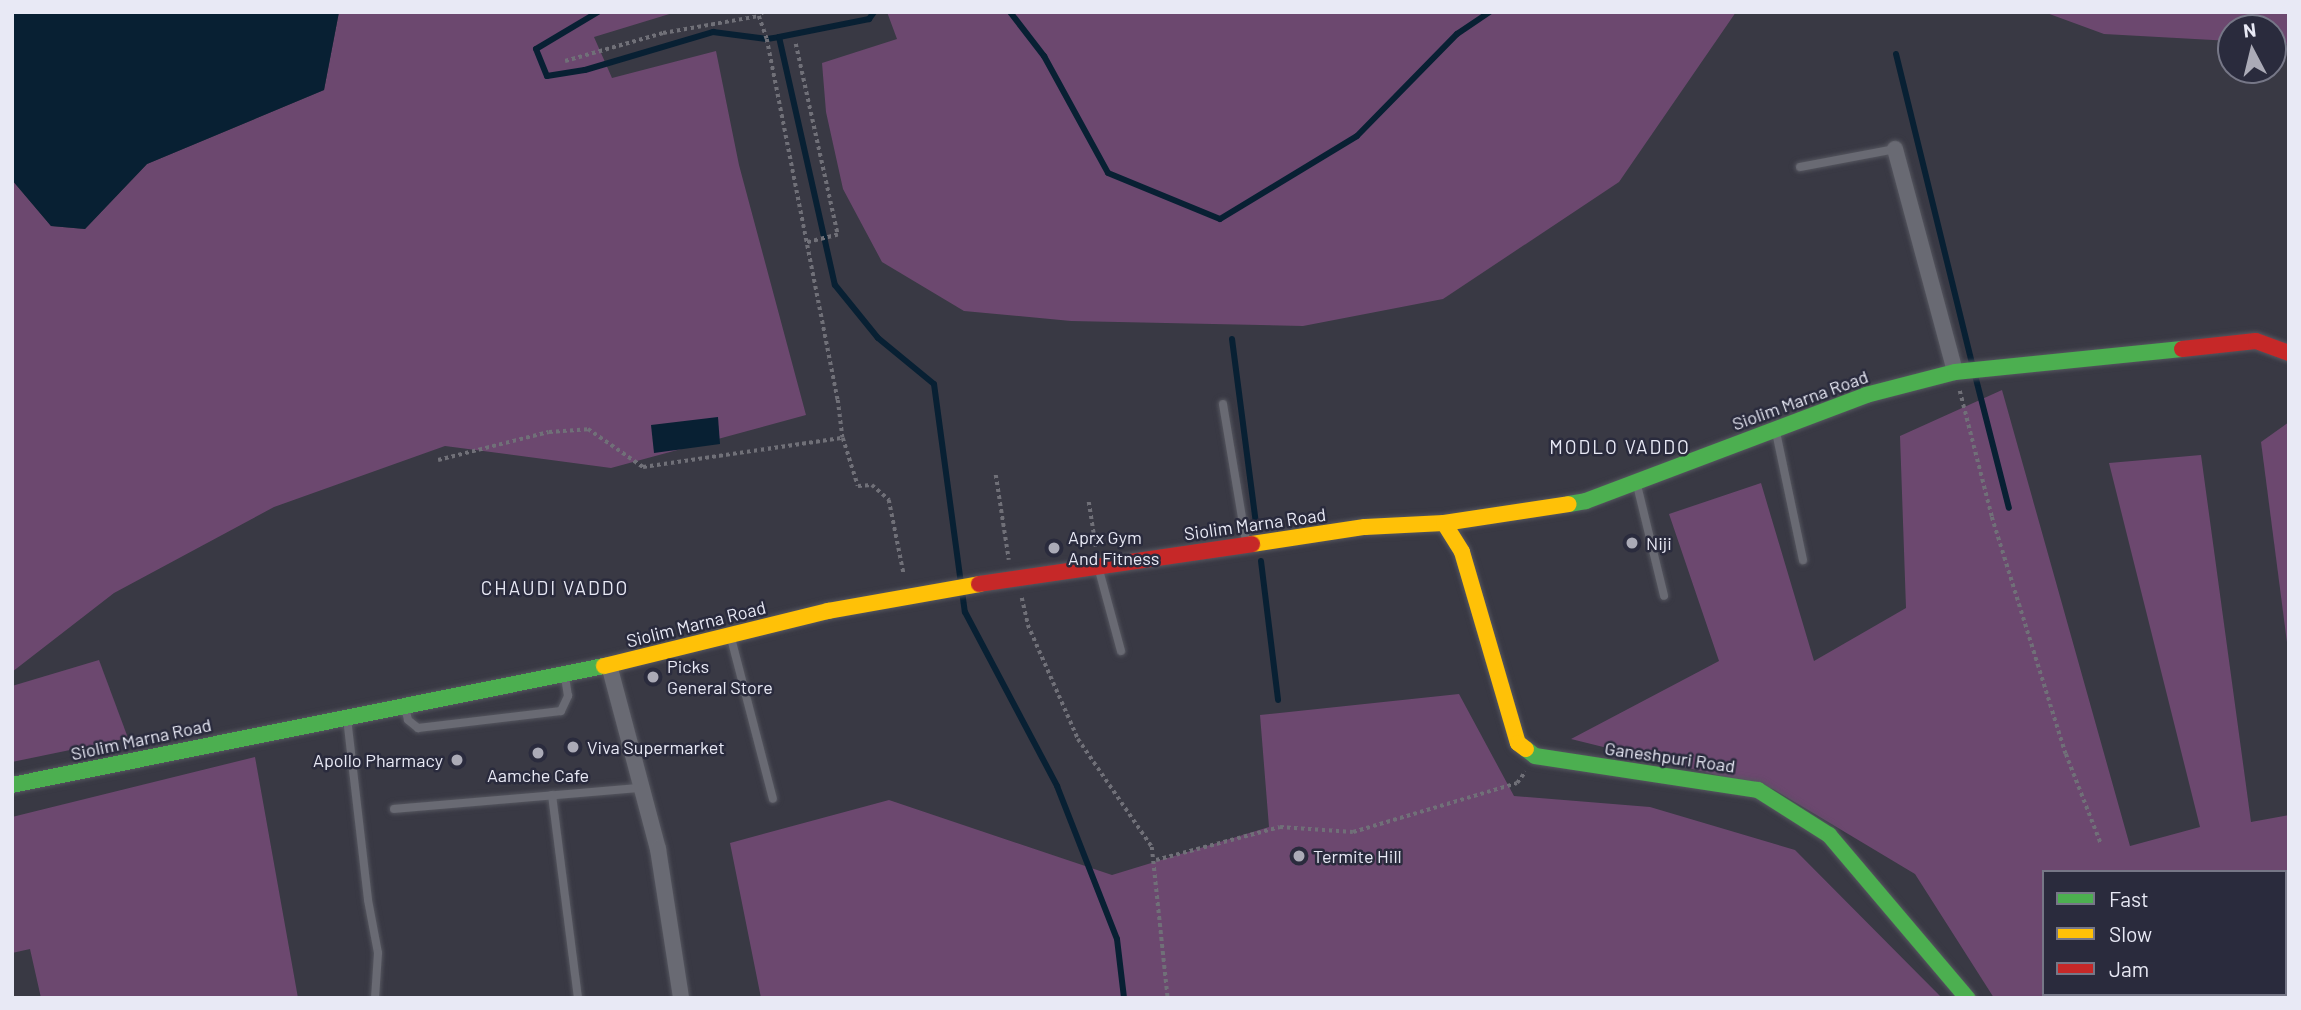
<!DOCTYPE html>
<html>
<head>
<meta charset="utf-8">
<style>
	body { margin:0 }
	#map { position:relative; width:2301px; height:1010px; overflow:hidden; background:#393944; font-family:Barlow,sans-serif }
	div>[style] { position:absolute }
	.green>* { inset:0; background:#6c486f }
	.water>* { inset:0; background:#082033 }
	.stream>* { height:6px; margin:-3px; padding:0 3px; transform-origin:3px; border-radius:3px; background:#082033 }
	.path>* { height:3.5px; margin-top:-1.75px; transform-origin:0; background:repeating-linear-gradient(90deg,#707078 0 3.5px,transparent 0 7px) }
	.roads { filter:drop-shadow(0 0 2px #55565f) drop-shadow(0 0 2px #55565f) }
	.lane>* { height:8px; margin:-4px; padding:0 4px; transform-origin:4px; border-radius:4px; background:#696a73 }
	.street>* { height:16px; margin:-8px; padding:0 8px; transform-origin:8px; border-radius:8px; background:#696a73 }
	.fast>* { height:16px; margin:-8px; padding:0 8px; transform-origin:8px; border-radius:8px; background:#4caf50 }
	.slow>* { height:16px; margin:-8px; padding:0 8px; transform-origin:8px; border-radius:8px; background:#ffc107 }
	.jam>* { height:16px; margin:-8px; padding:0 8px; transform-origin:8px; border-radius:8px; background:#c62828 }
	.dots>* { width:19px; height:19px; translate:-50% -50%; box-sizing:border-box; border:4px solid #2a2b3d; border-radius:50% }
	span { translate:-50% -50%; white-space:nowrap; text-align:center; line-height:1.15; -webkit-text-stroke:5px #2a2b3d; paint-order:stroke }
	.street-label { font-size:18px; color:#e8e9f5 }
	.poi-label { font-size:18px; color:#e8e9f5 }
	.left { translate:0 -50%; text-align:left }
	.right { translate:-100% -50%; text-align:right }
	.neighbourhood-label { font-size:19px; color:#e8e9f5; letter-spacing:2px }
	.frame { position:absolute; inset:0; border:14px solid #e8e9f5; pointer-events:none }
	.legend { position:absolute; left:2042px; top:870px; width:245px; height:126px; box-sizing:border-box; background:#2a2b3d; border:2px solid #767787; margin:0; padding:9px 12px; list-style:none; font-size:21px; color:#e8e9f5 }
	.legend li { display:flex; align-items:center; gap:14px; height:35px }
	.legend b { width:35px; border:2px solid #767787 }
	.north { position:absolute; left:2217px; top:14px; width:70px; height:70px; box-sizing:border-box; background:#2a2b3d; border:2px solid #767787; border-radius:50%; rotate:353deg; font-size:19px; font-weight:700; line-height:28px; text-align:center; color:#e8e9f5 }
	.north::after { content:''; display:block; margin:auto; width:24px; height:32px; background:#ababb7; clip-path:polygon(50% 0,100% 100%,50% 72%,0 100%) }
</style>
</head>
<body>
<div id="map">
	<div class="green">
		<i style="clip-path:polygon(339px 12px,676px 12px,594px 37px,612px 78px,716px 51px,739px 165px,806px 415px,611px 468px,445px 446px,274px 507px,114px 593px,12px 672px,12px 180px,51px 226px,85px 229px,147px 164px,324px 90px)"></i>
		<i style="clip-path:polygon(887px 12px,1736px 12px,1619px 182px,1443px 299px,1303px 326px,1071px 321px,964px 311px,882px 262px,843px 189px,826px 112px,822px 63px,897px 39px)"></i>
		<i style="clip-path:polygon(2044px 12px,2289px 12px,2289px 44px,2273px 43px,2273px 28px,2231px 28px,2231px 41px,2104px 34px)"></i>
		<i style="clip-path:polygon(evenodd,2002px 390px,2130px 846px,2200px 827px,2109px 463px,2201px 455px,2251px 822px,2289px 815px,2289px 998px,1994px 998px,1915px 874px,1773px 789px,1571px 739px,1719px 661px,1669px 514px,1761px 483px,1814px 661px,1906px 608px,1900px 436px,2002px 390px,2044px 872px,2285px 872px,2285px 994px,2044px 994px,2044px 872px)"></i>
		<i style="clip-path:polygon(2289px 422px,2289px 658px,2261px 442px)"></i>
		<i style="clip-path:polygon(99px 660px,128px 738px,12px 762px,12px 686px)"></i>
		<i style="clip-path:polygon(1459px 694px,1514px 796px,1650px 807px,1795px 850px,1942px 998px,761px 998px,730px 843px,889px 800px,1112px 875px,1269px 827px,1260px 715px)"></i>
		<i style="clip-path:polygon(255px 757px,298px 998px,41px 998px,30px 949px,12px 953px,12px 817px)"></i>
	</div>
	<div class="water">
		<i style="clip-path:polygon(12px 12px,339px 12px,324px 90px,147px 164px,85px 229px,51px 226px,12px 180px)"></i>
		<i style="clip-path:polygon(718px 417px,720px 444px,654px 453px,651px 425px)"></i>
	</div>
	<div class="stream">
		<i style="left:598px;top:12px;width:72px;rotate:149.2deg"></i>
		<i style="left:536px;top:49px;width:29px;rotate:68deg"></i>
		<i style="left:547px;top:76px;width:38px;rotate:-9deg"></i>
		<i style="left:585px;top:70px;width:134px;rotate:-16.5deg"></i>
		<i style="left:713px;top:32px;width:54px;rotate:7.4deg"></i>
		<i style="left:767px;top:39px;width:12px;rotate:-9deg"></i>
		<i style="left:779px;top:37px;width:254px;rotate:77.3deg"></i>
		<i style="left:835px;top:285px;width:68px;rotate:50.9deg"></i>
		<i style="left:878px;top:338px;width:72px;rotate:39.4deg"></i>
		<i style="left:934px;top:384px;width:230px;rotate:82.3deg"></i>
		<i style="left:965px;top:612px;width:197px;rotate:62.1deg"></i>
		<i style="left:1057px;top:786px;width:164px;rotate:68.6deg"></i>
		<i style="left:1117px;top:939px;width:59px;rotate:83.2deg"></i>
		<i style="left:1010px;top:12px;width:56px;rotate:52.3deg"></i>
		<i style="left:1044px;top:56px;width:133px;rotate:61.3deg"></i>
		<i style="left:1108px;top:173px;width:121px;rotate:22.3deg"></i>
		<i style="left:1220px;top:219px;width:160px;rotate:-31.2deg"></i>
		<i style="left:1357px;top:136px;width:143px;rotate:-45.6deg"></i>
		<i style="left:1457px;top:34px;width:40px;rotate:-34deg"></i>
		<i style="left:779px;top:37px;width:92px;rotate:-11.3deg"></i>
		<i style="left:869px;top:19px;width:9px;rotate:-54deg"></i>
		<i style="left:1896px;top:54px;width:319px;rotate:76.2deg"></i>
		<i style="left:1232px;top:339px;width:188px;rotate:82.6deg"></i>
		<i style="left:1975px;top:375px;width:137px;rotate:75.7deg"></i>
		<i style="left:1261px;top:561px;width:140px;rotate:83deg"></i>
	</div>
	<div class="path">
		<i style="left:764px;top:12px;width:6px;rotate:141deg"></i>
		<i style="left:759px;top:16px;width:24px;rotate:71deg"></i>
		<i style="left:767px;top:39px;width:368px;rotate:78.9deg"></i>
		<i style="left:838px;top:400px;width:38px;rotate:83deg"></i>
		<i style="left:843px;top:438px;width:50px;rotate:72.6deg"></i>
		<i style="left:858px;top:486px;width:14px;rotate:-4deg"></i>
		<i style="left:872px;top:485px;width:23px;rotate:41deg"></i>
		<i style="left:889px;top:500px;width:76px;rotate:78.7deg"></i>
		<i style="left:796px;top:44px;width:196px;rotate:77.6deg"></i>
		<i style="left:838px;top:235px;width:32px;rotate:166deg"></i>
		<i style="left:565px;top:61px;width:102px;rotate:-15.9deg"></i>
		<i style="left:663px;top:33px;width:97px;rotate:-10deg"></i>
		<i style="left:1960px;top:391px;width:130px;rotate:75.7deg"></i>
		<i style="left:1992px;top:517px;width:248px;rotate:72.7deg"></i>
		<i style="left:2066px;top:754px;width:97px;rotate:68.7deg"></i>
		<i style="left:438px;top:460px;width:114px;rotate:-14.2deg"></i>
		<i style="left:549px;top:432px;width:39px;rotate:-4deg"></i>
		<i style="left:588px;top:429px;width:67px;rotate:34.6deg"></i>
		<i style="left:643px;top:467px;width:202px;rotate:-8.3deg"></i>
		<i style="left:996px;top:475px;width:86px;rotate:81.3deg"></i>
		<i style="left:1089px;top:502px;width:46px;rotate:81.2deg"></i>
		<i style="left:1022px;top:598px;width:28px;rotate:77deg"></i>
		<i style="left:1028px;top:625px;width:124px;rotate:66.3deg"></i>
		<i style="left:1078px;top:739px;width:131px;rotate:55.6deg"></i>
		<i style="left:1152px;top:847px;width:152px;rotate:84deg"></i>
		<i style="left:1156px;top:860px;width:128px;rotate:-14.9deg"></i>
		<i style="left:1280px;top:827px;width:73px;rotate:3.9deg"></i>
		<i style="left:1353px;top:832px;width:171px;rotate:-16.6deg"></i>
		<i style="left:1517px;top:783px;width:14px;rotate:-54deg"></i>
	</div>
	<div class="roads">
		<div class="lane">
			<i style="left:1800px;top:167px;width:97px;rotate:-10.7deg"></i>
			<i style="left:1223px;top:404px;width:140px;rotate:80.5deg"></i>
			<i style="left:1776px;top:432px;width:131px;rotate:78.1deg"></i>
			<i style="left:1637px;top:485px;width:114px;rotate:76.3deg"></i>
			<i style="left:1099px;top:570px;width:84px;rotate:74.8deg"></i>
			<i style="left:731px;top:638px;width:166px;rotate:75.4deg"></i>
			<i style="left:405px;top:707px;width:13px;rotate:77deg"></i>
			<i style="left:408px;top:720px;width:13px;rotate:39deg"></i>
			<i style="left:418px;top:728px;width:144px;rotate:-6.8deg"></i>
			<i style="left:561px;top:711px;width:17px;rotate:-65deg"></i>
			<i style="left:568px;top:696px;width:20px;rotate:-99deg"></i>
			<i style="left:347px;top:718px;width:183px;rotate:83.4deg"></i>
			<i style="left:368px;top:900px;width:54px;rotate:79.3deg"></i>
			<i style="left:378px;top:953px;width:45px;rotate:93.8deg"></i>
			<i style="left:552px;top:795px;width:205px;rotate:82.7deg"></i>
			<i style="left:394px;top:809px;width:247px;rotate:-4.9deg"></i>
		</div>
		<div class="street">
			<i style="left:1895px;top:149px;width:231px;rotate:74.9deg"></i>
			<i style="left:609px;top:665px;width:190px;rotate:75.1deg"></i>
			<i style="left:658px;top:849px;width:151px;rotate:81.2deg"></i>
		</div>
		<div class="fast">
			<i style="left:1569px;top:504px;width:17px;rotate:-10deg"></i>
			<i style="left:1586px;top:501px;width:299px;rotate:-20.7deg"></i>
			<i style="left:1866px;top:395px;width:92px;rotate:-14.5deg"></i>
			<i style="left:1955px;top:372px;width:228px;rotate:-5.8deg"></i>
			<i style="left:1526px;top:749px;width:11px;rotate:38deg"></i>
			<i style="left:1535px;top:756px;width:226px;rotate:8.7deg"></i>
			<i style="left:1758px;top:790px;width:84px;rotate:32.4deg"></i>
			<i style="left:1829px;top:835px;width:214px;rotate:49.7deg"></i>
			<i style="left:12px;top:785px;width:604px;rotate:-11.37deg"></i>
		</div>
		<div class="slow">
			<i style="left:1444px;top:523px;width:34px;rotate:58deg"></i>
			<i style="left:1462px;top:552px;width:199px;rotate:73.7deg"></i>
			<i style="left:1518px;top:743px;width:10px;rotate:37deg"></i>
			<i style="left:1252px;top:544px;width:114px;rotate:-8.6deg"></i>
			<i style="left:1365px;top:527px;width:79px;rotate:-2.9deg"></i>
			<i style="left:1444px;top:523px;width:126px;rotate:-8.6deg"></i>
			<i style="left:604px;top:666px;width:231px;rotate:-13.8deg"></i>
			<i style="left:828px;top:611px;width:153px;rotate:-10.1deg"></i>
		</div>
		<div class="jam">
			<i style="left:2182px;top:349px;width:74px;rotate:-6.2deg"></i>
			<i style="left:2256px;top:341px;width:35px;rotate:20deg"></i>
			<i style="left:979px;top:584px;width:276px;rotate:-8.3deg"></i>
		</div>
	</div>
	<div class="dots">
		<i style="left:1632px;top:543px;background:#ababb7"></i>
		<i style="left:1054px;top:548px;background:#ababb7"></i>
		<i style="left:653px;top:677px;background:#ababb7"></i>
		<i style="left:573px;top:747px;background:#ababb7"></i>
		<i style="left:538px;top:753px;background:#ababb7"></i>
		<i style="left:457px;top:760px;background:#ababb7"></i>
		<i style="left:1299px;top:856px;background:#ababb7"></i>
	</div>
	<div class="street-label">
		<span style="left:1800px;top:400px;rotate:-20deg">Siolim Marna Road</span>
		<span style="left:1255px;top:524px;rotate:-8deg">Siolim Marna Road</span>
		<span style="left:696px;top:624px;rotate:-14deg">Siolim Marna Road</span>
		<span style="left:141px;top:739px;rotate:-12deg">Siolim Marna Road</span>
		<span style="left:1670px;top:757px;rotate:8deg">Ganeshpuri Road</span>
	</div>
	<div class="poi-label">
		<span class="left" style="left:1068px;top:548px">Aprx Gym<br>And Fitness</span>
		<span class="left" style="left:1646px;top:543px">Niji</span>
		<span class="left" style="left:667px;top:677px">Picks<br>General Store</span>
		<span class="left" style="left:587px;top:747px">Viva Supermarket</span>
		<span class="right" style="left:443px;top:760px">Apollo Pharmacy</span>
		<span style="left:538px;top:775px">Aamche Cafe</span>
		<span class="left" style="left:1313px;top:856px">Termite Hill</span>
	</div>
	<div class="neighbourhood-label">
		<span style="left:1620px;top:447px">MODLO VADDO</span>
		<span style="left:555px;top:588px">CHAUDI VADDO</span>
	</div>
	<div class="frame"></div>
	<ul class="legend">
	<li><b style="height:9px;background:#4caf50"></b>Fast</li>
	<li><b style="height:9px;background:#ffc107"></b>Slow</li>
	<li><b style="height:9px;background:#c62828"></b>Jam</li>
	</ul>
	<div class="north">N</div>
</div>
</body>
</html>
